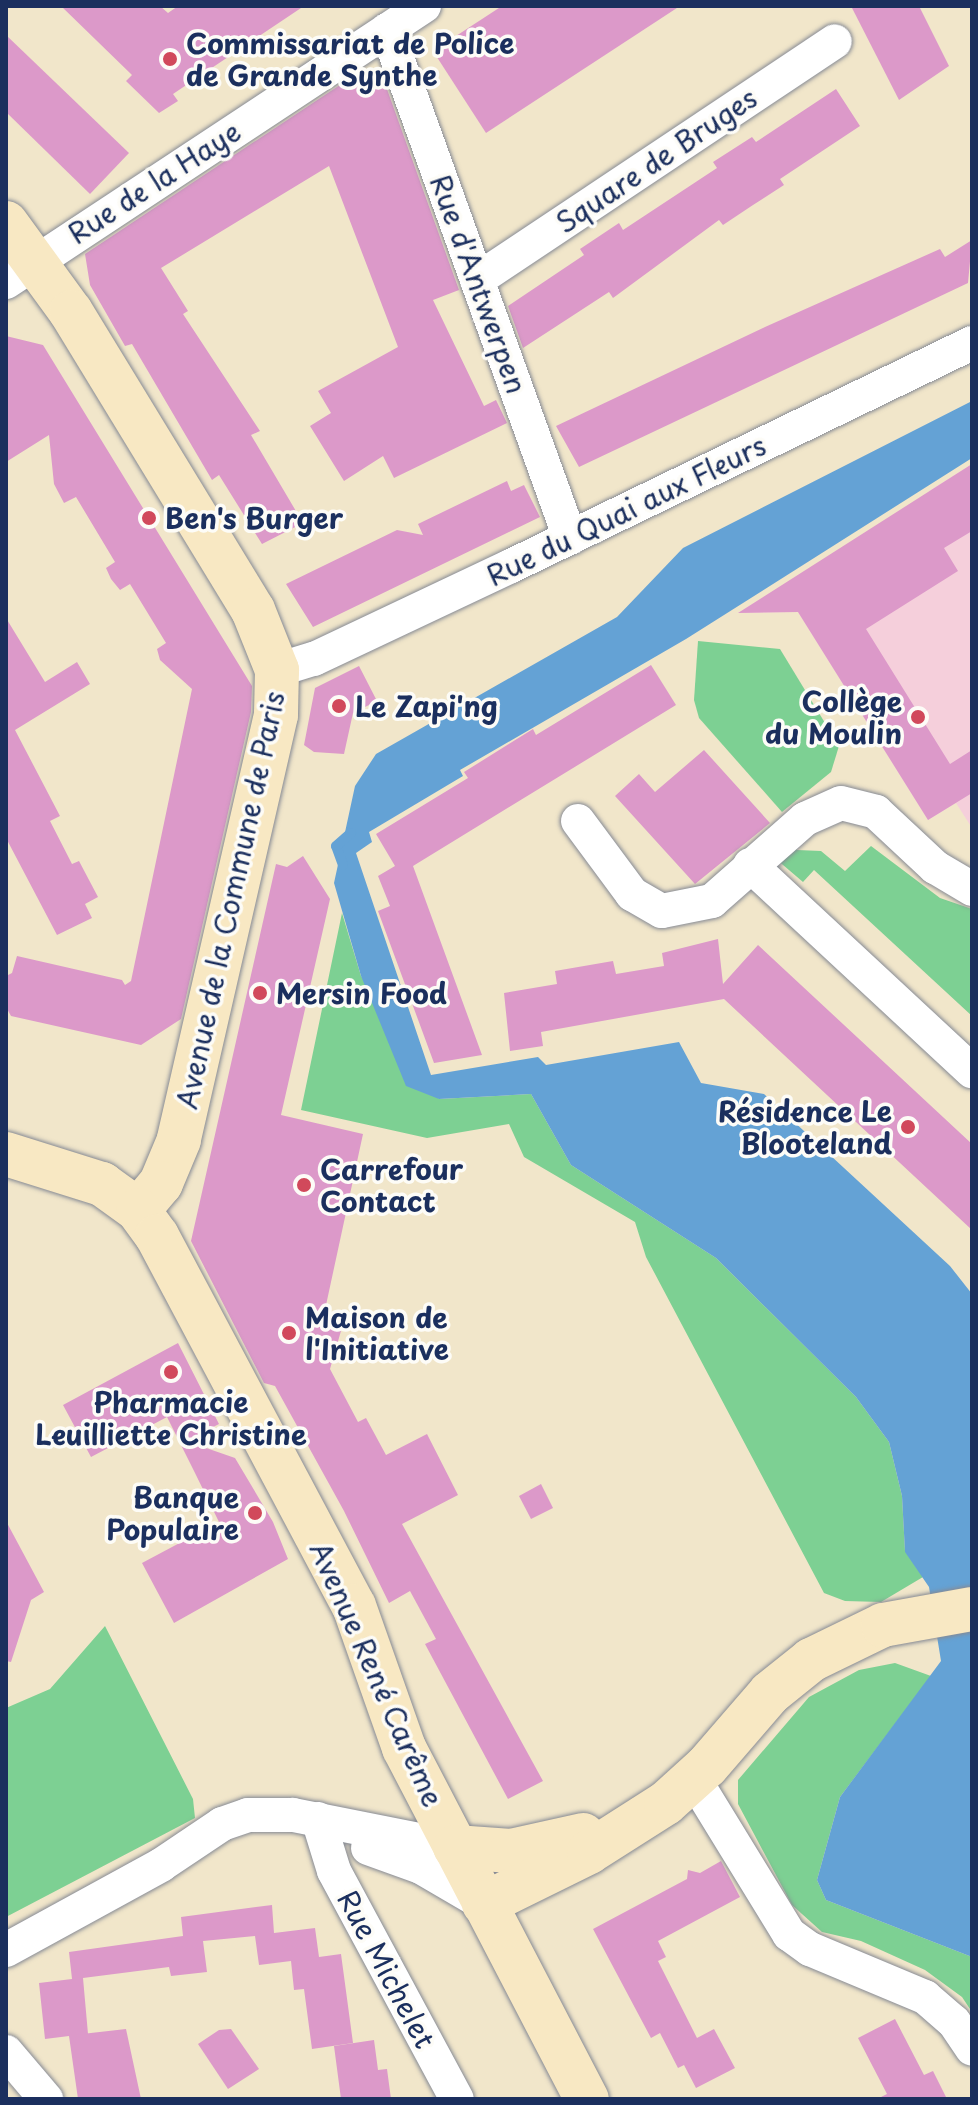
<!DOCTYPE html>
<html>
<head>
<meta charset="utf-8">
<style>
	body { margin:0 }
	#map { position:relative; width:978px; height:2105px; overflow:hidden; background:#f1e6ca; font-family:"Playpen Sans",sans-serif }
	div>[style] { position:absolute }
	.built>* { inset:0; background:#f5cfdb }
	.green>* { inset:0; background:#7dd093 }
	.water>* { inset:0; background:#64a2d5 }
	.stream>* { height:10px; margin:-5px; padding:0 5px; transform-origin:5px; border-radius:5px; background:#64a2d5 }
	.building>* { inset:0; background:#dc99c9 }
	.roads { filter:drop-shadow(0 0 2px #868a94) drop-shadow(0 0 2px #868a94) }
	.street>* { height:34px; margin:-17px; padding:0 17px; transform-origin:17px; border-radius:17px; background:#fff }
	.secondary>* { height:44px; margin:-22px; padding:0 22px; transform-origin:22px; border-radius:22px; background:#f8e8c3 }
	.dots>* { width:22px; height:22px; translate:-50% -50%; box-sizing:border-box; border:4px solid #fdfcf7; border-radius:50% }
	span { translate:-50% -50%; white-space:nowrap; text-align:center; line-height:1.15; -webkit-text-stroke:7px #fdfcf7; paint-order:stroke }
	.poi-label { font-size:28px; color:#1b2f5e; font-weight:700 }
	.left { translate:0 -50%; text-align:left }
	.right { translate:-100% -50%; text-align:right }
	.street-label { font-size:28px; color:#1b2f5e }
	.frame { position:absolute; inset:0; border:8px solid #1b2f5e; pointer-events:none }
</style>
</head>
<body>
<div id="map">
	<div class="built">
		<i style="clip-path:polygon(972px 464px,972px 828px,956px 803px,928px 820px,798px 612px,738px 613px,915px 502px,932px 498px,929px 491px)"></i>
	</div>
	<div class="green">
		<i style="clip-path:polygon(698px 641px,780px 649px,839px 746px,831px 772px,782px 812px,699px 718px,694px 700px)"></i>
		<i style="clip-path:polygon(791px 843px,797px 850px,821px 851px,845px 871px,871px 846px,940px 898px,972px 909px,972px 1016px,814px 870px,803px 882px,776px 859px)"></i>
		<i style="clip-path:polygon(342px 913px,361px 976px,439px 1099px,531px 1094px,571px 1165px,716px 1258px,856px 1397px,889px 1442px,902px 1496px,905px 1551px,923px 1577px,881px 1602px,845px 1601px,824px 1593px,646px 1257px,635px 1222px,524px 1157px,509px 1124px,427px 1138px,301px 1110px)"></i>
		<i style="clip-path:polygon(105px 1626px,193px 1799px,195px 1818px,6px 1917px,6px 1708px,50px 1689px)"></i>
		<i style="clip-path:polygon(895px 1663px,931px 1676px,840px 1797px,817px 1880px,826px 1900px,972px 1957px,972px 2012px,962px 1997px,925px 1970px,861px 1941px,822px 1932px,792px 1905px,738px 1804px,738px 1780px,809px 1697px,859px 1670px)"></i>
	</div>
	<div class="water">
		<i style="clip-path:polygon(972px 401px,972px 458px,686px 639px,460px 770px,463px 776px,369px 832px,372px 842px,356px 853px,431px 1075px,538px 1057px,546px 1065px,679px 1042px,701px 1083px,764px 1094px,950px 1266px,972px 1294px,972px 1957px,826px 1900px,817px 1880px,840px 1797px,941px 1661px,929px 1587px,905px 1552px,902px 1496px,889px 1442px,856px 1397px,716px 1258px,571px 1165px,531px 1094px,439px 1099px,406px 1086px,361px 976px,334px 883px,355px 786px,376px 754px,617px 617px,683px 548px)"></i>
	</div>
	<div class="stream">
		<i style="left:343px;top:865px;width:20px;rotate:-110deg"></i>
		<i style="left:336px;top:846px;width:20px;rotate:-41deg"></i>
	</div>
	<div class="building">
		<i style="clip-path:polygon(61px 6px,160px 6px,168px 13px,178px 6px,304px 6px,173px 94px,178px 101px,159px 113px,126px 81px,132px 75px)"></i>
		<i style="clip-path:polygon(502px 6px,680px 6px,486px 133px,433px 51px)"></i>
		<i style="clip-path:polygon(851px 6px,919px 6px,949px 66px,899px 100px)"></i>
		<i style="clip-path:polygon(6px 35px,129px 153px,90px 194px,6px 112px)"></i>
		<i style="clip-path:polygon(364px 69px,383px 78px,459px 290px,433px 300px,484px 406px,496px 400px,507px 423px,394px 478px,383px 456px,344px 481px,310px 426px,331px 413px,318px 391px,398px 347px,329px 166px,161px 268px,188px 311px,183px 314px,260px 431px,251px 435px,303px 523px,262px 544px,219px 475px,212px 480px,132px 344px,125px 346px,90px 285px,85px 254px)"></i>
		<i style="clip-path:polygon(836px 89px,860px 126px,780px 179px,784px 185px,753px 205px,723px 225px,719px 220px,613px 298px,609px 292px,523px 348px,508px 306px,584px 255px,580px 249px,619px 223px,623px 230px,717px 168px,713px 162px,752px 137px,756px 142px)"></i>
		<i style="clip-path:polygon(972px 240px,968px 283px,579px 467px,556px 426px,765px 327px,940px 249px,945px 257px)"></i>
		<i style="clip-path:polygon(6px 336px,43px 345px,252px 686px,251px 712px,181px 1019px,141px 1045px,11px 1016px,6px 1007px,6px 976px,12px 973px,17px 956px,122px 980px,125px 985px,131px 981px,192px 689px,160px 660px,157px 649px,166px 643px,130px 584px,120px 590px,111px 579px,106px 568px,115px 562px,76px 497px,64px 503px,54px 484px,49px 435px,6px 462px)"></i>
		<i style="clip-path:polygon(972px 464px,972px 531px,944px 548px,958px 571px,866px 629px,950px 764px,972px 750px,972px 793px,928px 820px,798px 612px,738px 613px)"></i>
		<i style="clip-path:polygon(507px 481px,511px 491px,524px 485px,540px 517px,313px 627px,286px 584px,397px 530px,423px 535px,418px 524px)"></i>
		<i style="clip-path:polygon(6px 618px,45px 682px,77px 662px,90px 684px,15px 730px,60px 816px,50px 821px,72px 864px,79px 861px,98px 897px,85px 904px,92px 918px,57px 935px,6px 838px)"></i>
		<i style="clip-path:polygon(651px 665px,676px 705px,413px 866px,482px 1055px,434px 1063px,378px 911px,390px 906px,378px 876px,395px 866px,376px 834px,468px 778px,464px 772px,533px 729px,536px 735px)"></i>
		<i style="clip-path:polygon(359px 666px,377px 701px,353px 713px,344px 754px,314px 752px,304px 745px,315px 688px)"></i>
		<i style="clip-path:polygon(704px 750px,770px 823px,695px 884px,615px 796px,639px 774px,655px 792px)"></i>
		<i style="clip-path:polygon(303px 856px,330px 899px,281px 1115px,363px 1134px,323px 1319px,343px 1324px,330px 1369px,358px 1422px,366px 1418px,386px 1455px,427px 1434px,458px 1495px,402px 1524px,543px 1781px,508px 1799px,425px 1644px,436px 1639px,410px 1591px,389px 1603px,344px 1511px,275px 1386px,264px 1383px,191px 1241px,276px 864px,287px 867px)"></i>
		<i style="clip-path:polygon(718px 939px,723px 984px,758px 945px,972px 1144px,972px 1230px,724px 999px,541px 1032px,543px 1046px,510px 1051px,504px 993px,557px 984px,555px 971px,613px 961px,616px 974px,664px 966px,662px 953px)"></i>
		<i style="clip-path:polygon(178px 1343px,219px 1424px,186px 1441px,235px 1458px,273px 1522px,288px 1559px,174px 1623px,142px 1563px,219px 1522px,195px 1473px,167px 1417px,91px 1457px,63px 1405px)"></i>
		<i style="clip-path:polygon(541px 1484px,553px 1508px,531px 1519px,519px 1496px)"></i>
		<i style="clip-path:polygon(6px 1521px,44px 1592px,31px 1600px,11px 1662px,6px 1661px)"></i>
		<i style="clip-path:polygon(721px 1861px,740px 1897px,658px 1941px,666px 1957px,658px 1961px,697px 2038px,714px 2029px,735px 2068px,696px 2088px,684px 2065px,678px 2068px,660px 2033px,651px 2038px,593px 1929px,687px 1879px,688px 1870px,700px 1873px)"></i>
		<i style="clip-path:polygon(272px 1905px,274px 1933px,315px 1928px,319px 1957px,341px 1954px,353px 2043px,312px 2049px,304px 1989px,294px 1990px,291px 1961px,259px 1965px,255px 1936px,203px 1941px,207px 1972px,171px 1976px,169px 1967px,83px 1978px,88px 2034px,82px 2034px,126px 2029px,141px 2099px,78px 2099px,69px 2036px,45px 2039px,39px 1983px,72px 1979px,69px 1952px,183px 1936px,181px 1917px)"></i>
		<i style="clip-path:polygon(895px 2019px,924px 2075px,933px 2071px,947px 2099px,877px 2099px,887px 2094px,858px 2038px)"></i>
		<i style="clip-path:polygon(231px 2029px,259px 2069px,228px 2089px,198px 2044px,219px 2030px)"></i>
		<i style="clip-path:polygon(374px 2040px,378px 2070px,387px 2069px,391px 2099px,341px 2099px,334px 2046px)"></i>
	</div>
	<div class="roads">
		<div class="street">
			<i style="left:387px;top:30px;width:540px;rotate:70.19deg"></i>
			<i style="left:477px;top:280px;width:430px;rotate:-33.7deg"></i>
			<i style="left:6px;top:282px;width:501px;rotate:-33.44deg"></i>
			<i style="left:277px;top:670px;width:39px;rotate:-17deg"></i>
			<i style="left:314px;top:659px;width:218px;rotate:-25.3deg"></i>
			<i style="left:511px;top:566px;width:512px;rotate:-25.81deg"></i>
			<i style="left:578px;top:821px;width:91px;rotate:53.5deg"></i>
			<i style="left:632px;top:894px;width:34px;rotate:30deg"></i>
			<i style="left:662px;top:911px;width:51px;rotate:-11.3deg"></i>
			<i style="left:712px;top:901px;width:124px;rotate:-41.4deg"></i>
			<i style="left:805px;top:819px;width:39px;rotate:-24deg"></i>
			<i style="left:841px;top:803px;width:36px;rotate:14deg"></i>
			<i style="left:876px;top:812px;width:81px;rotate:43deg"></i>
			<i style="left:935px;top:867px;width:43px;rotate:30.7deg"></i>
			<i style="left:750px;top:865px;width:303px;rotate:42.9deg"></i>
			<i style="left:694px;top:1779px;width:182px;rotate:58.5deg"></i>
			<i style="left:789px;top:1934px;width:26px;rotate:36deg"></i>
			<i style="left:810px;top:1949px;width:125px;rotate:22.7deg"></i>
			<i style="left:925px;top:1997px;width:38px;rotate:41deg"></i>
			<i style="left:954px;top:2022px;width:32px;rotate:56deg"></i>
			<i style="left:318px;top:1819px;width:54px;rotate:72.9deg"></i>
			<i style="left:334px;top:1871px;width:259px;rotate:61.7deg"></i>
			<i style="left:368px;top:1848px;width:56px;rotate:19.7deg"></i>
			<i style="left:421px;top:1867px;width:73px;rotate:30.4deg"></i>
			<i style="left:6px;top:1950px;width:177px;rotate:-28.7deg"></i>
			<i style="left:161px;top:1865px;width:73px;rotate:-33.9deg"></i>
			<i style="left:222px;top:1824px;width:28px;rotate:-19deg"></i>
			<i style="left:248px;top:1815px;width:45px"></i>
			<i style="left:293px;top:1815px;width:165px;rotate:11.2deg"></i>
			<i style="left:6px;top:2052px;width:62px;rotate:49.6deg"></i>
		</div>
		<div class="secondary">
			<i style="left:6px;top:223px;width:110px;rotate:53.9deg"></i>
			<i style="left:71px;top:312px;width:349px;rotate:58.6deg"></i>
			<i style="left:253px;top:610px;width:65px;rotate:68.2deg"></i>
			<i style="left:277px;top:670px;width:45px;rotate:91.3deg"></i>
			<i style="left:276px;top:715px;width:436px;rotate:102.9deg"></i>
			<i style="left:179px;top:1140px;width:47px;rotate:112.7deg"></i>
			<i style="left:161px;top:1183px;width:35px;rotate:130deg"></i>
			<i style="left:6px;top:1154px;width:101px;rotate:17.4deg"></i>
			<i style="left:102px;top:1184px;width:44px;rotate:35.8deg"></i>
			<i style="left:138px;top:1210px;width:32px;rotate:54deg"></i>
			<i style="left:157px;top:1236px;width:419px;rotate:62deg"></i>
			<i style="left:354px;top:1606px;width:151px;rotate:70.6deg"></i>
			<i style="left:404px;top:1748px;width:396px;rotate:62.5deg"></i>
			<i style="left:455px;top:1847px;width:56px;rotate:4.1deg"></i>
			<i style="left:511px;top:1851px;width:74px;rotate:-12.5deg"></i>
			<i style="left:484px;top:1904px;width:117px;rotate:-26.3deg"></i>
			<i style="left:589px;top:1852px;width:91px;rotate:-32.5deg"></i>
			<i style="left:666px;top:1803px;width:55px;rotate:-42.1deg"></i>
			<i style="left:707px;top:1766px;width:96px;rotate:-49.2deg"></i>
			<i style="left:770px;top:1693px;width:53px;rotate:-38.8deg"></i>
			<i style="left:811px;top:1660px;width:80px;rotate:-25.9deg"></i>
			<i style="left:883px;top:1625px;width:90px;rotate:-10.2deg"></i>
		</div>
	</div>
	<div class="dots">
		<i style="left:170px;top:59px;background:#d1495b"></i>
		<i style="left:149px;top:518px;background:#d1495b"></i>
		<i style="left:339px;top:706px;background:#d1495b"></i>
		<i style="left:918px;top:717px;background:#d1495b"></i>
		<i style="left:260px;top:993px;background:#d1495b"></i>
		<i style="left:908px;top:1127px;background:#d1495b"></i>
		<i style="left:304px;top:1185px;background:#d1495b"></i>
		<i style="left:289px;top:1333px;background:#d1495b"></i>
		<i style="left:171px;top:1372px;background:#d1495b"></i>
		<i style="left:255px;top:1513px;background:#d1495b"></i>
	</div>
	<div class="poi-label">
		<span class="left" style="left:186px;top:59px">Commissariat de Police<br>de Grande Synthe</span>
		<span class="left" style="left:165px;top:518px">Ben's Burger</span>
		<span class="right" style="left:902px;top:717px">Collège<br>du Moulin</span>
		<span class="left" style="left:355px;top:706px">Le Zapi'ng</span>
		<span class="left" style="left:276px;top:993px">Mersin Food</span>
		<span class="right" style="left:892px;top:1127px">Résidence Le<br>Blooteland</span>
		<span class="left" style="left:320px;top:1185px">Carrefour<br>Contact</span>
		<span class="left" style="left:305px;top:1333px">Maison de<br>l'Initiative</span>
		<span style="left:171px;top:1418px">Pharmacie<br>Leuilliette Christine</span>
		<span class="right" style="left:239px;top:1513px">Banque<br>Populaire</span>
	</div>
	<div class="street-label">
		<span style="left:656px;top:160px;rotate:-34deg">Square de Bruges</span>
		<span style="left:154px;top:182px;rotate:-33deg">Rue de la Haye</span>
		<span style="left:479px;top:284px;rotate:70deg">Rue d'Antwerpen</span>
		<span style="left:626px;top:510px;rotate:-26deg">Rue du Quai aux Fleurs</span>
		<span style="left:230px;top:900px;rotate:-78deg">Avenue de la Commune de Paris</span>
		<span style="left:377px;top:1674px;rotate:66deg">Avenue René Carême</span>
		<span style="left:387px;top:1969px;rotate:62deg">Rue Michelet</span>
	</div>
	<div class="frame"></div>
</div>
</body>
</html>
